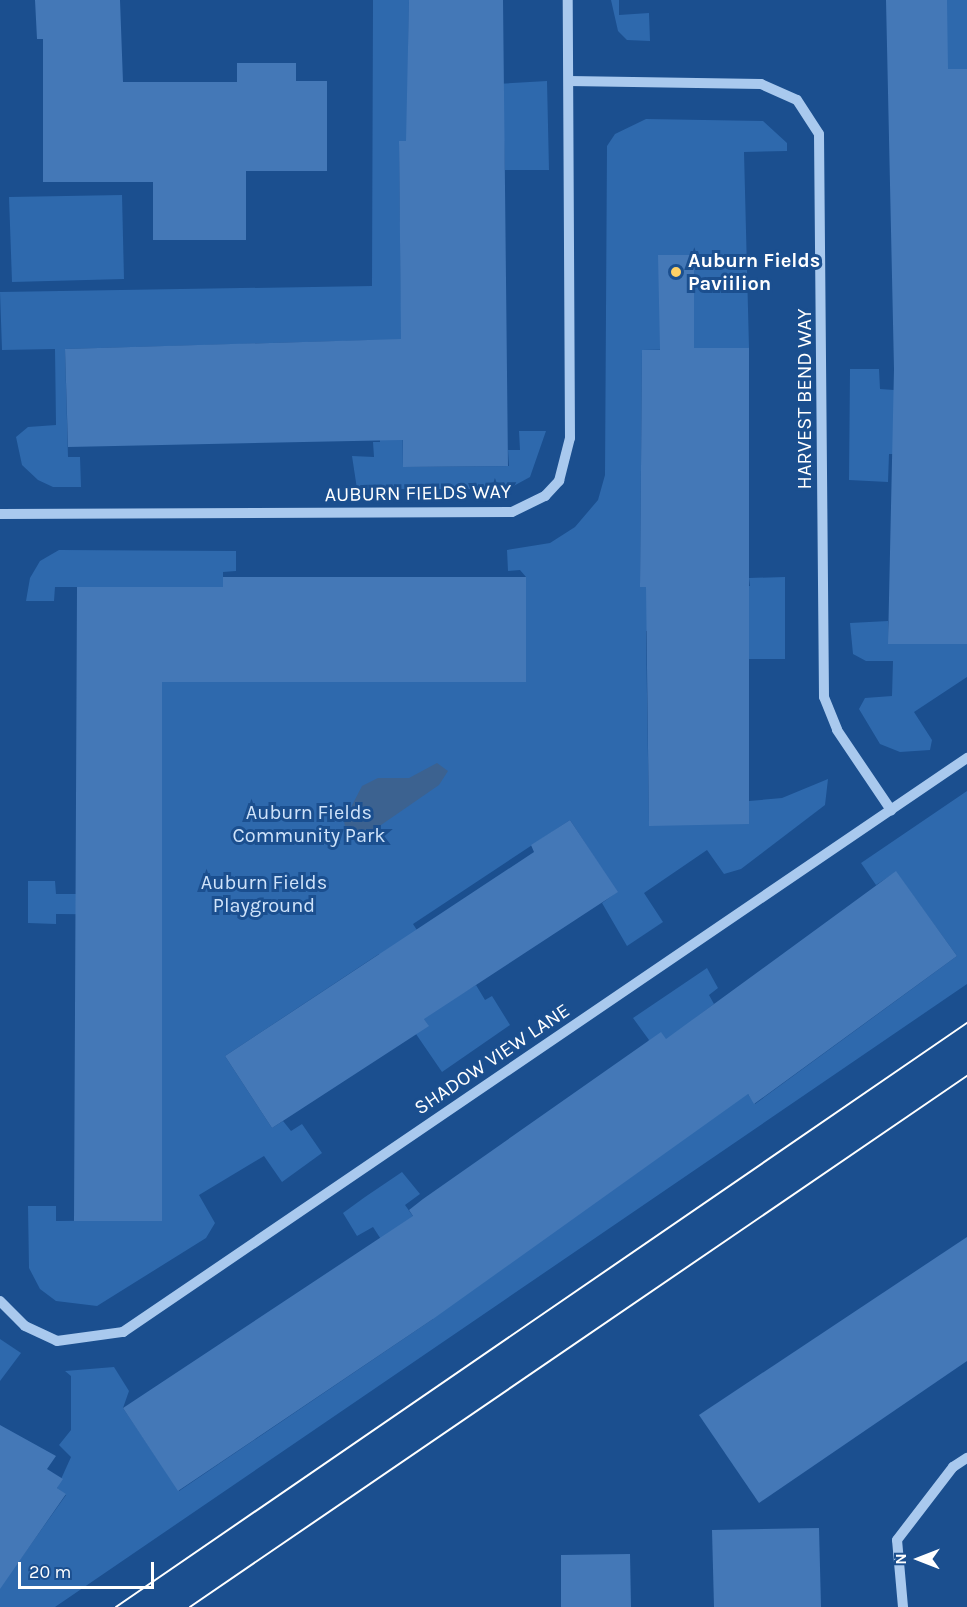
<!DOCTYPE html>
<html>
<head>
<meta charset="utf-8">
<style>
	body { margin:0 }
	#map { position:relative; width:967px; height:1607px; overflow:hidden; background:#1b4f8f; font-family:Karla,sans-serif }
	div>[style] { position:absolute }
	.green>* { inset:0; background:#2e69ad }
	.water>* { inset:0; background:#3c6290 }
	.building>* { inset:0; background:#4478b7 }
	.minor>* { height:10px; margin:-5px; padding:0 5px; transform-origin:5px; border-radius:5px; background:#a9c9ee }
	.tram>* { height:1.5px; margin:-0.75px; padding:0 0.75px; transform-origin:0.75px; border-radius:0.75px; background:#fff }
	.dots>* { width:16px; height:16px; translate:-50% -50%; box-sizing:border-box; border:3px solid #1b4f8f; border-radius:50% }
	span { translate:-50% -50%; white-space:nowrap; text-align:center; line-height:1.15; -webkit-text-stroke:6px #1b4f8f; paint-order:stroke }
	.poi-label { font-size:20px; color:#fff; font-weight:700 }
	.left { translate:0 -50%; text-align:left }
	.street-label { font-size:20px; color:#fff }
	.park-label { font-size:20px; color:#cfe3fa }
	.north { position:absolute; left:889px; top:1529px; width:60px; height:60px; -webkit-text-stroke:4px #1b4f8f; paint-order:stroke; rotate:270deg; font-size:16px; font-weight:700; line-height:24px; text-align:center; color:#fff }
	.north::after { content:''; display:block; margin:auto; width:21px; height:27px; background:#fff; clip-path:polygon(50% 0,100% 100%,50% 72%,0 100%) }
	.scale { position:absolute; left:18px; top:1562px; width:136px; height:27px; box-sizing:border-box; border:3px solid #fff; border-top:0; padding-left:8px; font-size:18px; line-height:21px; white-space:nowrap; color:#fff; -webkit-text-stroke:4px #1b4f8f; paint-order:stroke }
</style>
</head>
<body>
<div id="map">
	<div class="green">
		<i style="clip-path:polygon(373px 0,409px 0,408px 89px,547px 81px,549px 170px,505px 170px,504px 140px,399px 142px,403px 467px,509px 466px,508px 450px,520px 450px,519px 431px,546px 431px,530px 477px,508px 489px,357px 489px,352px 456px,374px 457px,373px 442px,380px 442px,377px 340px,65px 349px,68px 457px,80px 457px,81px 487px,53px 487px,38px 480px,22px 465px,16px 437px,28px 427px,56px 425px,55px 349px,2px 350px,0 292px,372px 286px)"></i>
		<i style="clip-path:polygon(611px 0,619px 0,619px 15px,649px 13px,650px 41px,627px 40px,618px 31px)"></i>
		<i style="clip-path:polygon(947px 0,967px 0,967px 69px,899px 70px,937px 9px,947px 10px)"></i>
		<i style="clip-path:polygon(646px 119px,763px 121px,787px 143px,787px 151px,744px 152px,749px 348px,642px 350px,640px 587px,750px 586px,749px 578px,785px 577px,785px 659px,747px 659px,747px 630px,646px 631px,649px 822px,749px 824px,749px 801px,782px 798px,828px 779px,825px 805px,741px 869px,724px 874px,707px 850px,644px 893px,663px 922px,627px 946px,602px 903px,617px 892px,570px 820px,413px 924px,459px 995px,476px 985px,485px 1000px,492px 996px,510px 1025px,442px 1072px,416px 1034px,428px 1025px,379px 954px,225px 1056px,272px 1128px,283px 1121px,291px 1131px,302px 1124px,322px 1153px,282px 1182px,264px 1156px,199px 1195px,215px 1223px,206px 1238px,97px 1306px,56px 1301px,40px 1289px,29px 1268px,28px 1206px,56px 1206px,56px 1221px,162px 1220px,161px 915px,56px 914px,56px 924px,28px 923px,28px 881px,55px 881px,56px 894px,162px 894px,161px 587px,55px 587px,54px 601px,26px 601px,30px 578px,40px 561px,59px 550px,236px 551px,236px 571px,223px 572px,223px 682px,526px 577px,520px 570px,508px 571px,507px 550px,550px 543px,575px 527px,598px 500px,605px 475px,607px 146px,615px 134px)"></i>
		<i style="clip-path:polygon(122px 195px,124px 279px,12px 282px,9px 197px)"></i>
		<i style="clip-path:polygon(850px 369px,879px 369px,880px 389px,894px 390px,894px 402px,967px 454px,889px 454px,888px 482px,849px 480px)"></i>
		<i style="clip-path:polygon(888px 621px,889px 644px,967px 644px,967px 677px,914px 712px,932px 740px,930px 750px,900px 752px,880px 744px,859px 709px,865px 698px,892px 696px,893px 661px,866px 661px,853px 654px,850px 623px)"></i>
		<i style="clip-path:polygon(967px 791px,967px 984px,55px 1607px,0 1607px,0 1548px,19px 1561px,66px 1495px,57px 1488px,71px 1457px,59px 1445px,71px 1430px,71px 1376px,65px 1371px,114px 1367px,129px 1391px,123px 1408px,179px 1491px,433px 1319px,373px 1227px,357px 1236px,343px 1213px,365px 1197px,402px 1172px,420px 1194px,405px 1205px,467px 1292px,649px 1040px,633px 1018px,707px 968px,718px 988px,709px 995px,714px 1004px,694px 1019px,755px 1104px,957px 956px,896px 872px,876px 885px,861px 863px)"></i>
		<i style="clip-path:polygon(0 1339px,21px 1353px,0 1381px)"></i>
	</div>
	<div class="water">
		<i style="clip-path:polygon(437px 763px,448px 771px,439px 785px,368px 834px,347px 838px,344px 821px,362px 786px,378px 778px,409px 778px)"></i>
	</div>
	<div class="building">
		<i style="clip-path:polygon(35px 0,120px 0,123px 82px,237px 82px,237px 63px,296px 63px,296px 81px,327px 81px,327px 171px,246px 171px,246px 240px,153px 240px,153px 182px,43px 182px,43px 39px,37px 39px)"></i>
		<i style="clip-path:polygon(409px 0,503px 0,508px 466px,403px 467px,403px 440px,68px 447px,65px 349px,401px 339px,399px 141px,406px 141px)"></i>
		<i style="clip-path:polygon(886px 0,947px 0,948px 69px,967px 69px,967px 644px,888px 644px,894px 369px)"></i>
		<i style="clip-path:polygon(658px 255px,694px 255px,694px 348px,749px 348px,749px 824px,649px 826px,646px 587px,640px 587px,642px 350px,660px 350px)"></i>
		<i style="clip-path:polygon(223px 577px,526px 577px,526px 682px,162px 682px,162px 1221px,74px 1221px,77px 587px,223px 587px)"></i>
		<i style="clip-path:polygon(570px 820px,618px 892px,424px 1019px,429px 1026px,272px 1128px,225px 1056px,534px 852px,531px 845px)"></i>
		<i style="clip-path:polygon(896px 871px,957px 956px,754px 1104px,748px 1094px,433px 1319px,178px 1491px,123px 1408px,413px 1216px,409px 1210px,423px 1199px,661px 1032px,666px 1039px)"></i>
		<i style="clip-path:polygon(967px 1237px,967px 1361px,759px 1503px,699px 1415px)"></i>
		<i style="clip-path:polygon(0 1425px,56px 1456px,47px 1469px,63px 1479px,57px 1488px,66px 1494px,0 1589px)"></i>
		<i style="clip-path:polygon(819px 1528px,821px 1607px,714px 1607px,712px 1530px)"></i>
		<i style="clip-path:polygon(630px 1554px,631px 1607px,561px 1607px,561px 1555px)"></i>
	</div>
	<div class="minor">
		<i style="left:569px;top:81px;width:192px;rotate:0.9deg"></i>
		<i style="left:761px;top:84px;width:39px;rotate:24deg"></i>
		<i style="left:797px;top:100px;width:40px;rotate:57.1deg"></i>
		<i style="left:819px;top:134px;width:563px;rotate:89.49deg"></i>
		<i style="left:824px;top:697px;width:35px;rotate:68deg"></i>
		<i style="left:837px;top:730px;width:97px;rotate:56deg"></i>
		<i style="left:0;top:514px;width:512px;rotate:-0.22deg"></i>
		<i style="left:512px;top:512px;width:37px;rotate:-26deg"></i>
		<i style="left:545px;top:496px;width:21px;rotate:-47deg"></i>
		<i style="left:559px;top:481px;width:44px;rotate:-75.7deg"></i>
		<i style="left:570px;top:438px;width:438px;rotate:-90.3deg"></i>
		<i style="left:0;top:1301px;width:35px;rotate:45deg"></i>
		<i style="left:25px;top:1326px;width:35px;rotate:25deg"></i>
		<i style="left:57px;top:1341px;width:67px;rotate:-7.8deg"></i>
		<i style="left:123px;top:1332px;width:1021px;rotate:-34.22deg"></i>
		<i style="left:903px;top:1607px;width:67px;rotate:-95.1deg"></i>
		<i style="left:897px;top:1540px;width:92px;rotate:-52.5deg"></i>
		<i style="left:953px;top:1467px;width:17px;rotate:-33deg"></i>
	</div>
	<div class="tram">
		<i style="left:116px;top:1607px;width:1032px;rotate:-34.46deg"></i>
		<i style="left:190px;top:1607px;width:941px;rotate:-34.35deg"></i>
	</div>
	<div class="dots">
		<i style="left:676px;top:272px;background:#ffd166"></i>
	</div>
	<div class="poi-label">
		<span class="left" style="left:688px;top:272px">Auburn Fields<br>Paviilion</span>
	</div>
	<div class="street-label">
		<span style="left:804px;top:399px;rotate:-90deg">HARVEST BEND WAY</span>
		<span style="left:418px;top:493px;rotate:-1deg">AUBURN FIELDS WAY</span>
		<span style="left:492px;top:1059px;rotate:-34deg">SHADOW VIEW LANE</span>
	</div>
	<div class="park-label">
		<span style="left:309px;top:824px">Auburn Fields<br>Community Park</span>
		<span style="left:264px;top:894px">Auburn Fields<br>Playground</span>
	</div>
	<div class="north">N</div>
	<div class="scale">20 m</div>
</div>
</body>
</html>
